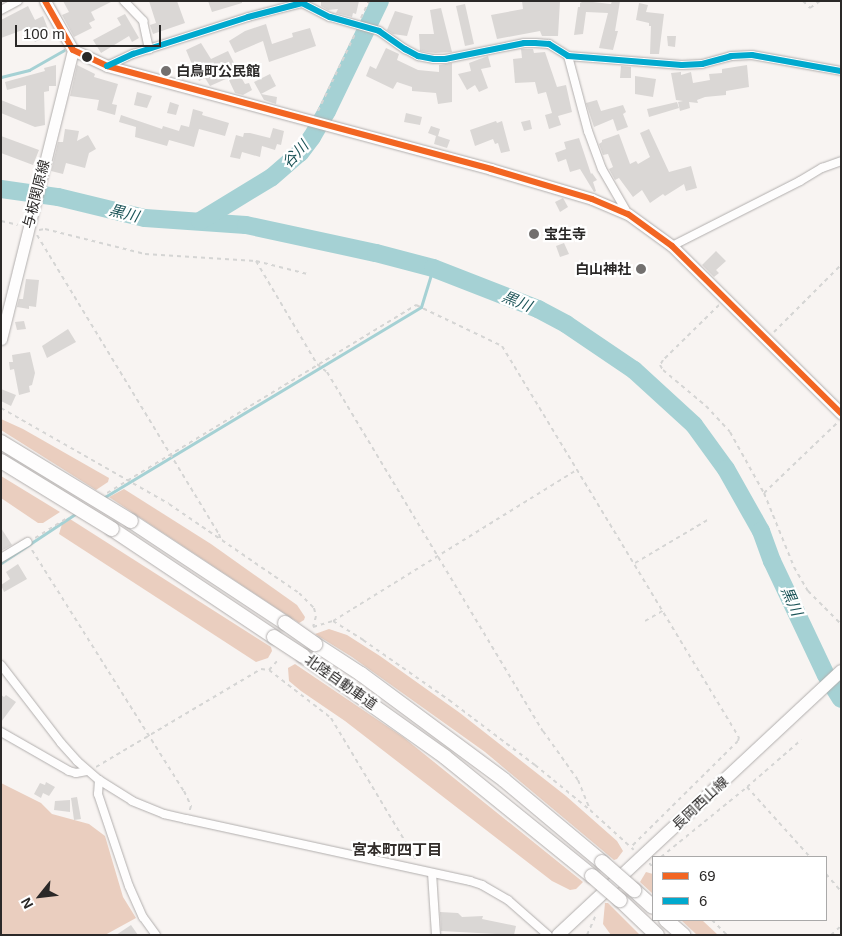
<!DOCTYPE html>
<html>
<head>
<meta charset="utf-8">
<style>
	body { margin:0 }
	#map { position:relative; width:842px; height:936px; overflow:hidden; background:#f8f4f2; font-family:Arial,"Noto Sans JP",sans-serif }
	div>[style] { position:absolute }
	.forest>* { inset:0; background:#eacebf }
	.stream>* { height:3px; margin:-1.5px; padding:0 1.5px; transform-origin:1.5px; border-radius:1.5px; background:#a5d1d4 }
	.river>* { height:18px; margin:-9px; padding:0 9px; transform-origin:9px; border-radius:9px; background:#a5d1d4 }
	.building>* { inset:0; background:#dad7d5 }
	.path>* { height:2px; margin-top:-1px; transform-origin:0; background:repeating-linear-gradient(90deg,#d5d5d4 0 4px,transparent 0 8px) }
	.roads { filter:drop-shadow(0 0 1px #b1aead) drop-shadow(0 0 1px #b1aead) }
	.minor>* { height:8px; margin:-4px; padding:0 4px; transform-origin:4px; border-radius:4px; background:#fefdfd }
	.secondary>* { height:11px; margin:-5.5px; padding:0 5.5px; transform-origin:5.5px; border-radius:5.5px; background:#fefdfd }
	.primary>* { height:12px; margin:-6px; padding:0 6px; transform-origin:6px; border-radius:6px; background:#fefdfd }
	.motorway>* { height:14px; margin:-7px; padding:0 7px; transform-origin:7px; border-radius:7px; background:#fefdfd }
	.bridges { filter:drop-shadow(0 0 1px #b1aead) drop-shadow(0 0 1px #b1aead) }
	.motorway-bridge>* { height:14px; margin:-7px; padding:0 7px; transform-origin:7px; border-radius:7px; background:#fefdfd }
	.bus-1>* { height:6px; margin:-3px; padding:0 3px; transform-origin:3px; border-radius:3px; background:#f26522 }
	.bus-2>* { height:6px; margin:-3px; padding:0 3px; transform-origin:3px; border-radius:3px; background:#00a9ce }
	.dots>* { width:14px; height:14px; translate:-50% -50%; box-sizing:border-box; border:2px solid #fff; border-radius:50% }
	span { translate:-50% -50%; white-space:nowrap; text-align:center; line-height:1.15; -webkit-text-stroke:4.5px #fff; paint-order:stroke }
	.poi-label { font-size:14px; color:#2b2928; font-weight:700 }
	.left { translate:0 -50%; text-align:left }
	.right { translate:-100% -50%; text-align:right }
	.street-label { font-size:14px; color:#2b2928 }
	.water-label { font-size:15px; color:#1c5458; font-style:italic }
	.neighbourhood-label { font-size:15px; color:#322d2a; font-weight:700 }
	.frame { position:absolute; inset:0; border:2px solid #2b2928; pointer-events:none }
	.legend { position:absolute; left:652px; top:856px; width:175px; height:65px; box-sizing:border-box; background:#fff; border:1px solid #aaa9a9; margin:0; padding:6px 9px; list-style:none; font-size:15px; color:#2b2928 }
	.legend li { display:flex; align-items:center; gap:10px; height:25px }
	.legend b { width:25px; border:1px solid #aaa9a9 }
	.north { position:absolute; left:15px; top:871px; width:50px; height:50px; -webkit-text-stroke:4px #fff; paint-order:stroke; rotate:241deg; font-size:14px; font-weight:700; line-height:20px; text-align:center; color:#2b2928 }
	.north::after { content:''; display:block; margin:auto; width:18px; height:22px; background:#2b2928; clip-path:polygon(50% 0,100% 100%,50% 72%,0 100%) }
	.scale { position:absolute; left:15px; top:25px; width:146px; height:22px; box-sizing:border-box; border:2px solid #2b2928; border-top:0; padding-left:6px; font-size:15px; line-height:18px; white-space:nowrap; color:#2b2928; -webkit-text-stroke:4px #fff; paint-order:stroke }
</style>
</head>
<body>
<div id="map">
	<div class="forest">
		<i style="clip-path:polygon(1px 419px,23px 429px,109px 478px,108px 482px,96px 490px,1px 430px)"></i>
		<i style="clip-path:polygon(1px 476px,60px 512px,43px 523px,38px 523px,1px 498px)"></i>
		<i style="clip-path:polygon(124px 489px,211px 544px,297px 605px,305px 617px,304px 620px,299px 623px,109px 497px)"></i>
		<i style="clip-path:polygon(70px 519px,271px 647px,272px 651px,268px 658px,256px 662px,59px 534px,62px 524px)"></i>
		<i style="clip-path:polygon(329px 629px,347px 635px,380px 656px,460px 713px,566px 796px,617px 841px,623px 851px,617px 859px,614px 860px,485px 752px,352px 657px,315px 634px)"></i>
		<i style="clip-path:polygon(295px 664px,403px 737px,583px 882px,576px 889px,570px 890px,552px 881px,345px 721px,301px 691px,289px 681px,288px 668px)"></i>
		<i style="clip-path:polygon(1px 783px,41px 803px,52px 814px,89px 824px,105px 836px,123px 897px,136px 918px,105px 935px,1px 935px)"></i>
		<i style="clip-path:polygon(646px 872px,653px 874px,653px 894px,640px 882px)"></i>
		<i style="clip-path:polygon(605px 903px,608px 903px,640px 935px,611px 935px,603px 924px)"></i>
		<i style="clip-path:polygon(681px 920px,702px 920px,718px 935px,697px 935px)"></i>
	</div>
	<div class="stream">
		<i style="left:1px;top:77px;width:29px;rotate:-14deg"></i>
		<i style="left:29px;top:70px;width:40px;rotate:-29.7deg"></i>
		<i style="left:103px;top:498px;width:371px;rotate:-31deg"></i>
		<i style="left:421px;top:307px;width:41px;rotate:-72.9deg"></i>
		<i style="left:1px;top:563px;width:92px;rotate:-33.5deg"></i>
	</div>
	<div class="river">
		<i style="left:1px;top:189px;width:58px;rotate:8deg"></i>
		<i style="left:58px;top:197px;width:89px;rotate:13.6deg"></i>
		<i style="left:145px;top:218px;width:101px;rotate:4deg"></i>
		<i style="left:246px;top:225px;width:133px;rotate:12.2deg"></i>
		<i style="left:376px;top:253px;width:59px;rotate:14.7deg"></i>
		<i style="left:433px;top:268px;width:113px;rotate:21.3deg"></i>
		<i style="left:538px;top:309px;width:32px;rotate:28deg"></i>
		<i style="left:566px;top:324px;width:82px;rotate:34.1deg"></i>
		<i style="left:634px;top:370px;width:81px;rotate:42.5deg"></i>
		<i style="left:694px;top:425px;width:54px;rotate:54deg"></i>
		<i style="left:726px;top:469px;width:71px;rotate:60.6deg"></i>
		<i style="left:761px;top:531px;width:32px;rotate:70deg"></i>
		<i style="left:772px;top:561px;width:126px;rotate:64.7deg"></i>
		<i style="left:826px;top:675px;width:28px;rotate:58deg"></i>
		<i style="left:200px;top:221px;width:84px;rotate:-31.4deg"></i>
		<i style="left:272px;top:177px;width:37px;rotate:-41deg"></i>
		<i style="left:300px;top:153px;width:20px;rotate:-53deg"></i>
		<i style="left:312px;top:137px;width:30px;rotate:-60deg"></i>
		<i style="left:327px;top:111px;width:122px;rotate:-64.3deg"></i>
	</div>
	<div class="building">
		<i style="clip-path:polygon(63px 1px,113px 1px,91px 12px,95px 20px,89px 23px,92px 28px,74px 37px,62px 15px,69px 12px)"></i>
		<i style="clip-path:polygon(149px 1px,177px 1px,185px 23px,153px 34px,150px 25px,156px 23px)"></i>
		<i style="clip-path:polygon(208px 1px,242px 1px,242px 3px,212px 12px)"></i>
		<i style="clip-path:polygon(321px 1px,359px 1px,356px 14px,353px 13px,352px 17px,336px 13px,338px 9px,328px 10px,321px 6px)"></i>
		<i style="clip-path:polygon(522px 1px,560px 1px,558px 36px,542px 36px,540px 31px,497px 39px,491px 15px,523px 9px)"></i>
		<i style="clip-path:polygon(584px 1px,611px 4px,612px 1px,620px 1px,615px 31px,618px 31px,613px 50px,599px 48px,608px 13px,586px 12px,583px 34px,574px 35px,578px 7px,580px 7px,580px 3px)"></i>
		<i style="clip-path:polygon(639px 3px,648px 5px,646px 12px,664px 14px,659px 54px,650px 54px,651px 26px,649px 26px,649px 23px,636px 20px)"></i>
		<i style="clip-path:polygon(465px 4px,474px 44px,465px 46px,456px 6px)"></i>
		<i style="clip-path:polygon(28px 6px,35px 20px,43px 16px,50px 34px,35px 42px,28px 28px,1px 38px,1px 20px)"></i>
		<i style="clip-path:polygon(441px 8px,452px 52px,435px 53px,420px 51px,419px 34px,434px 34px,430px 10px)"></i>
		<i style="clip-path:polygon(395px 11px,413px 16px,407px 36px,393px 34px,387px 30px)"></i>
		<i style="clip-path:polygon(125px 14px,139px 38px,132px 42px,129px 36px,101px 53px,93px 40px,121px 25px,117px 18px)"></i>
		<i style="clip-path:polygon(266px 24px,272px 44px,293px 37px,292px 33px,310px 28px,316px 46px,269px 62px,263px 41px,235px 53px,229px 41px,245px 31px)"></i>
		<i style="clip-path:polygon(667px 36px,676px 36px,675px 47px,668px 46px)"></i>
		<i style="clip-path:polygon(201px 43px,211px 59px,228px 51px,241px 77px,245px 84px,249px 83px,252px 90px,243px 95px,235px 93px,228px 78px,210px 86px,205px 78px,199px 81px,186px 50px)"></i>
		<i style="clip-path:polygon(386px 48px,399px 54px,397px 60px,418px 70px,439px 72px,439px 65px,452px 63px,452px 102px,438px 104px,436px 93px,412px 91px,412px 87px,397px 82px,393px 89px,366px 76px,370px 66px,376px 69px)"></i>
		<i style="clip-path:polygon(521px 49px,533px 49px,534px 53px,545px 52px,557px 87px,566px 85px,572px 112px,558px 116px,561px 125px,549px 129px,545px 115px,552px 113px,546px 92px,538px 94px,535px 82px,515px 83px,513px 59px,522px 58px)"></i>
		<i style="clip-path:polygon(488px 56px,491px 67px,481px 69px,488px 88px,479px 92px,475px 85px,467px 90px,458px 74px,471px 71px,469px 63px)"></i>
		<i style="clip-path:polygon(56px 65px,56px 86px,49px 86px,49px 91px,44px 92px,45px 125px,35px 127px,1px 113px,1px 100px,26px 110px,26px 85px,7px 90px,5px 82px,45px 71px,44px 68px)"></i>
		<i style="clip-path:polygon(77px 65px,95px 74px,94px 77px,118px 84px,112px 104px,117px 105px,115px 115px,97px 110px,99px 100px,70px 96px)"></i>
		<i style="clip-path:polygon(747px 65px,749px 87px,726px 91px,726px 95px,705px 97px,697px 100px,698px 103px,689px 102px,690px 108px,680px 111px,678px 102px,683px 101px,676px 100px,671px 73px,681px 72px,681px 75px,691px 72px,693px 83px,710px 80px,709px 74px,722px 73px,722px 69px)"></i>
		<i style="clip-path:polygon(621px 66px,631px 67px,631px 78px,620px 78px)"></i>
		<i style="clip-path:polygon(270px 74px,276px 86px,261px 94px,277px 97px,276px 104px,264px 100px,254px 82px)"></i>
		<i style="clip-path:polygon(635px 76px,656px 79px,653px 97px,635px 94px)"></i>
		<i style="clip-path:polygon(137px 92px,152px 96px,147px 108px,134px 105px)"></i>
		<i style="clip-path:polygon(597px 100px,601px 111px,623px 105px,626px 112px,623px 114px,628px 127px,617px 131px,613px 119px,594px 127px,586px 103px)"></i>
		<i style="clip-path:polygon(170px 102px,179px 105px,176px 115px,167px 113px)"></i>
		<i style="clip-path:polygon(677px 102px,679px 108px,649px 117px,647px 109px)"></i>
		<i style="clip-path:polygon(193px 109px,203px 112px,202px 115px,229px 123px,225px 136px,199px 129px,194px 147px,169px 140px,167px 146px,135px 137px,136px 127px,119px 122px,121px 115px,162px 129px,163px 126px,179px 131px,181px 125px,189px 127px)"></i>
		<i style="clip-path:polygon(406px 113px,422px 117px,420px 125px,404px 122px)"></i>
		<i style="clip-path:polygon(530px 120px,532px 129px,524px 131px,521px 122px)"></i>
		<i style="clip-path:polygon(496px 121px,497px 123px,502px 121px,510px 151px,501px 153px,498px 143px,495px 144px,493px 139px,475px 146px,470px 130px)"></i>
		<i style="clip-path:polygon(431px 126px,440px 129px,438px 136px,450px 140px,447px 148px,434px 144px,436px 136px,428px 133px)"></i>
		<i style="clip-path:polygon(273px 128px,284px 131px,281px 145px,277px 144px,275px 150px,262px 146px,260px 157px,242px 152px,240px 159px,230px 157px,236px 135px,243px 137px,244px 133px,250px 133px,270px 138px)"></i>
		<i style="clip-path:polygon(65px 129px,79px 131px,77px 141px,88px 135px,96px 149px,89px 153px,85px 168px,66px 163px,63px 174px,51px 171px,58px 142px,63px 142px)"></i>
		<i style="clip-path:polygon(649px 129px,669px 172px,691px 166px,697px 188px,686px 191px,684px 184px,665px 196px,663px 194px,650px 203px,642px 190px,633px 197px,619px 178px,615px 180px,609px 169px,613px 167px,608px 154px,603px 155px,599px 144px,602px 142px,602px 140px,619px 134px,630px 164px,636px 161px,638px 164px,650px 157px,640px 133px)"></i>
		<i style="clip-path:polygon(1px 136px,39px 150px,33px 165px,1px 153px)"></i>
		<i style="clip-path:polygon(579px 138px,591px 174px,592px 173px,597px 180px,593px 182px,596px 191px,594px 192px,580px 169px,570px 172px,566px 159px,558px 162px,555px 153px,566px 149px,564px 142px)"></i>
		<i style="clip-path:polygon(563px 198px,568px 207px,560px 212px,555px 202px)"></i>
		<i style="clip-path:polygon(564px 243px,569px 254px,560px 257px,556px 246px)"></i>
		<i style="clip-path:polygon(716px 251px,726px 261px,716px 270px,719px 273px,714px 277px,702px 265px)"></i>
		<i style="clip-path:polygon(26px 279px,39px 280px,36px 307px,29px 306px,29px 309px,17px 307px,19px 299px,23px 299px)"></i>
		<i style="clip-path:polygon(24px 321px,26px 329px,17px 330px,15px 322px)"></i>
		<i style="clip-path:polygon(68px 329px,76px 342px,47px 358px,42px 346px)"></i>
		<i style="clip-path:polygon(30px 352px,35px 373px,32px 385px,29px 386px,30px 392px,19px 395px,14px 369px,10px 370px,9px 362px,13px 362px,12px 355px)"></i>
		<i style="clip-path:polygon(1px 389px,16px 395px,11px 406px,1px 401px)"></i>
		<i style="clip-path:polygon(1px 528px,12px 545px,1px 551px)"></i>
		<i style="clip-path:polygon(18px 564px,27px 579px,4px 592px,1px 585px,10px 579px,6px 572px)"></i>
		<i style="clip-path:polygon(1px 695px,4px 697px,6px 695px,16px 702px,1px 722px)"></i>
		<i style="clip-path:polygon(46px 782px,55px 787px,49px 796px,43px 793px,41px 798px,34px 794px,40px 783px,45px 785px)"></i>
		<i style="clip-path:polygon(77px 797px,81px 819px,74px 820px,71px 798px)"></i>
		<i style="clip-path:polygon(70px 800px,70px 812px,54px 810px,55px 801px)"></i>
		<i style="clip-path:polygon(440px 912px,458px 913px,462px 917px,483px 916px,482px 919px,516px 926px,514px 935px,441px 931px)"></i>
		<i style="clip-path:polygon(131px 925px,138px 935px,116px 935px)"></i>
	</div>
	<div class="path">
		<i style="left:803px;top:1px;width:10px;rotate:45deg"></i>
		<i style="left:810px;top:8px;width:12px;rotate:-35deg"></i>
		<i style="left:361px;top:18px;width:19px;rotate:-65deg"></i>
		<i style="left:318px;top:111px;width:88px;rotate:-64.3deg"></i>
		<i style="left:1px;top:221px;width:17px;rotate:13deg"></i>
		<i style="left:39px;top:230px;width:6px;rotate:-9deg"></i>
		<i style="left:45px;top:229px;width:103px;rotate:14deg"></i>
		<i style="left:145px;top:254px;width:111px;rotate:3.6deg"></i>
		<i style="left:256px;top:261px;width:53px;rotate:14.3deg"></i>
		<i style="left:37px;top:235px;width:350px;rotate:58.7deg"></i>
		<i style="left:219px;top:534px;width:7px;rotate:74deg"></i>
		<i style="left:256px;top:261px;width:120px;rotate:59.4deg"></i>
		<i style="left:317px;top:364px;width:13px;rotate:39deg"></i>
		<i style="left:327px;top:372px;width:419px;rotate:59deg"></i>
		<i style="left:543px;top:731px;width:60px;rotate:54.5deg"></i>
		<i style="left:578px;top:780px;width:31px;rotate:68deg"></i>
		<i style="left:719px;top:305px;width:78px;rotate:135.5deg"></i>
		<i style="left:663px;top:360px;width:6px;rotate:121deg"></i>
		<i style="left:660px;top:365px;width:6px;rotate:59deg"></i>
		<i style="left:663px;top:370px;width:56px;rotate:39.9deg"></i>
		<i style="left:706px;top:406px;width:35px;rotate:47deg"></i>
		<i style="left:730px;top:432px;width:70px;rotate:60.9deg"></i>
		<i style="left:764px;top:493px;width:80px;rotate:67.9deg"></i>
		<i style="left:794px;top:567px;width:28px;rotate:60deg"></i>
		<i style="left:808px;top:591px;width:47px;rotate:45deg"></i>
		<i style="left:774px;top:332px;width:95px;rotate:-45deg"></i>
		<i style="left:1px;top:408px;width:193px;rotate:29.7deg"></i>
		<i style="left:169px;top:504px;width:158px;rotate:34.4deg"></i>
		<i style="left:299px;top:593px;width:21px;rotate:45deg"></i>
		<i style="left:314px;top:608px;width:8px;rotate:76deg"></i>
		<i style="left:316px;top:616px;width:11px;rotate:105deg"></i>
		<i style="left:313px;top:627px;width:21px;rotate:-17deg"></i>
		<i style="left:333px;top:621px;width:36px;rotate:32deg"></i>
		<i style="left:363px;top:640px;width:105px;rotate:34.9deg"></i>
		<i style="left:449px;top:700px;width:108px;rotate:37.1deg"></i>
		<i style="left:535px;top:765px;width:71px;rotate:39.3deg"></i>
		<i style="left:590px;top:810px;width:59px;rotate:42.3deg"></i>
		<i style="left:107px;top:493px;width:362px;rotate:-31.3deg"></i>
		<i style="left:416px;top:305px;width:95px;rotate:25.5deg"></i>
		<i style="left:502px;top:346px;width:457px;rotate:58.8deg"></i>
		<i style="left:739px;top:737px;width:4px;rotate:104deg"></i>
		<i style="left:738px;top:741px;width:151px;rotate:135.3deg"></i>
		<i style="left:764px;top:493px;width:103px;rotate:-43.8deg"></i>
		<i style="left:35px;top:538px;width:40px;rotate:-32deg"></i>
		<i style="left:32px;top:550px;width:285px;rotate:57.8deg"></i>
		<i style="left:184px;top:791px;width:17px;rotate:65deg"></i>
		<i style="left:191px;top:806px;width:6px;rotate:108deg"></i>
		<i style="left:635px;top:563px;width:86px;rotate:-30.7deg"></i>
		<i style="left:333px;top:621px;width:287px;rotate:-31.8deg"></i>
		<i style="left:645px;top:621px;width:22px;rotate:-30deg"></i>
		<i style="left:269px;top:670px;width:12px;rotate:-48deg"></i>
		<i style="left:96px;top:767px;width:192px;rotate:-30.7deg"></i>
		<i style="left:261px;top:669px;width:8px;rotate:7deg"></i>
		<i style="left:269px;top:670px;width:78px;rotate:37.7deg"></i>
		<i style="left:331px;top:718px;width:167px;rotate:59deg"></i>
		<i style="left:747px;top:787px;width:72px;rotate:-41deg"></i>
		<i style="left:661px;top:857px;width:111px;rotate:-39.1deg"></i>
		<i style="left:747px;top:787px;width:94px;rotate:48deg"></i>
		<i style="left:649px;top:863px;width:6px;rotate:45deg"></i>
		<i style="left:826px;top:874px;width:23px;rotate:49deg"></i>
		<i style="left:712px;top:920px;width:21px;rotate:45deg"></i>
		<i style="left:587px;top:935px;width:20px;rotate:-66deg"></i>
		<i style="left:831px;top:935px;width:13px;rotate:-42deg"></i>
	</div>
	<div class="roads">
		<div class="minor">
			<i style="left:124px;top:1px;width:28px;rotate:46deg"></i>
			<i style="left:143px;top:21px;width:29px;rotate:78deg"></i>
			<i style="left:1px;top:10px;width:19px;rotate:-28deg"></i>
			<i style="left:568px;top:56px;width:78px;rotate:75.1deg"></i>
			<i style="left:588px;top:131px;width:40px;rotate:69.8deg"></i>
			<i style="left:602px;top:169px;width:52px;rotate:60deg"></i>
			<i style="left:107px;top:66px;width:29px;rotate:-25deg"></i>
			<i style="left:133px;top:54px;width:121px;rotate:-17.8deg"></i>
			<i style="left:248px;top:17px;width:56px;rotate:-14.5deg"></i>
			<i style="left:302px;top:3px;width:31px;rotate:27deg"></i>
			<i style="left:330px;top:17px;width:51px;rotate:15.9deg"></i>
			<i style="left:379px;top:31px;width:32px;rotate:35deg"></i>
			<i style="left:405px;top:49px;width:15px;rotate:28deg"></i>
			<i style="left:418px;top:56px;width:16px;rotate:11deg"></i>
			<i style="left:434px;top:59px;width:11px"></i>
			<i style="left:445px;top:59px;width:81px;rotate:-11.4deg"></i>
			<i style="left:524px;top:43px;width:11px"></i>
			<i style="left:535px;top:43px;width:14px;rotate:4deg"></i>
			<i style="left:549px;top:44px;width:22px;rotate:32deg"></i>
			<i style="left:568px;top:56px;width:114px;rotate:4.5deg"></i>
			<i style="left:682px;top:65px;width:20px;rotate:-3deg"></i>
			<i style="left:702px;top:64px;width:30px;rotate:-15deg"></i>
			<i style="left:731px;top:56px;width:21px;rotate:-3deg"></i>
			<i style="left:752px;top:55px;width:90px;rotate:10.2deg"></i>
			<i style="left:672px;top:246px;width:144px;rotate:-26.9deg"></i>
			<i style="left:800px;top:181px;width:26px;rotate:-31deg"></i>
			<i style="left:822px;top:168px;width:20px;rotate:-20deg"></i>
			<i style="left:1px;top:558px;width:31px;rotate:-31deg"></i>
			<i style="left:1px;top:665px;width:98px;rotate:52.4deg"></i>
			<i style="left:61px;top:743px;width:24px;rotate:48deg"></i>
			<i style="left:77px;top:761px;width:29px;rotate:41deg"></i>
			<i style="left:99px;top:780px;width:39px;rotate:32deg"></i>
			<i style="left:132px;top:801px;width:35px;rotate:22deg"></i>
			<i style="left:164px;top:814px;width:23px;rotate:13deg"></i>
			<i style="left:186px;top:819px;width:291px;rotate:12.3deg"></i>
			<i style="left:470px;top:881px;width:13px;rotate:18deg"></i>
			<i style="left:482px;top:885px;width:30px;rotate:30deg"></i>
			<i style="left:508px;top:900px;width:53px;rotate:41.2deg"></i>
			<i style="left:1px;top:732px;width:78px;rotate:29.8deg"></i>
			<i style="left:69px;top:771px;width:7px;rotate:16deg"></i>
			<i style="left:76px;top:773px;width:11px;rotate:-10deg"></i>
			<i style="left:99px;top:780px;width:14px;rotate:94deg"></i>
			<i style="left:98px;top:794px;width:97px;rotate:71.4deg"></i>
			<i style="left:129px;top:886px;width:34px;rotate:66deg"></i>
			<i style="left:143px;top:917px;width:22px;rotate:54deg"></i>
			<i style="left:432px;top:873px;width:62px;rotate:86.3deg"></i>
		</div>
		<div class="secondary">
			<i style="left:45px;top:1px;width:56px;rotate:60.3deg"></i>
			<i style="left:73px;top:50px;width:38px;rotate:25deg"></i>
			<i style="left:107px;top:66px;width:398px;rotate:15deg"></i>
			<i style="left:491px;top:169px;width:105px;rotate:16.5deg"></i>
			<i style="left:592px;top:199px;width:39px;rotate:23deg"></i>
			<i style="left:628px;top:214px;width:54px;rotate:36deg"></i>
			<i style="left:672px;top:246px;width:238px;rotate:44.7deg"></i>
			<i style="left:1px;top:339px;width:298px;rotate:-76deg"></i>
		</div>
		<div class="primary">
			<i style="left:558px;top:935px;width:387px;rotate:-43deg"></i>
		</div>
		<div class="motorway">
			<i style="left:131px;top:521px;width:185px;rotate:33.5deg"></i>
			<i style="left:112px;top:529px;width:195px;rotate:33.7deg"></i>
			<i style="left:315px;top:644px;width:55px;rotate:33.1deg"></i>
			<i style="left:361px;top:674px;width:178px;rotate:36.5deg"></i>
			<i style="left:504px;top:780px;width:128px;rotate:39.9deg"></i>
			<i style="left:303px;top:656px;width:174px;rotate:35.4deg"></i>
			<i style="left:445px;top:757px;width:189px;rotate:39deg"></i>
			<i style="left:634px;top:890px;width:25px;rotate:42deg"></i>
			<i style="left:620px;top:900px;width:51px;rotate:43.4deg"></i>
			<i style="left:666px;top:920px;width:23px;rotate:41deg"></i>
		</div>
	</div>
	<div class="bridges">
		<div class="motorway-bridge">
			<i style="left:1px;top:442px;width:152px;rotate:31.3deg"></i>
			<i style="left:1px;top:461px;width:130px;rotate:31.5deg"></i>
			<i style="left:285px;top:623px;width:37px;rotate:35deg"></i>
			<i style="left:274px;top:637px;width:35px;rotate:33deg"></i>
			<i style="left:602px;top:862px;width:43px;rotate:41.2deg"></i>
			<i style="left:592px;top:876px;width:37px;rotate:41deg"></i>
		</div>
	</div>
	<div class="bus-1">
		<i style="left:45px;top:1px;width:56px;rotate:60.3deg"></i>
		<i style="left:73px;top:50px;width:38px;rotate:25deg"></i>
		<i style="left:107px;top:66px;width:398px;rotate:15deg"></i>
		<i style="left:491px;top:169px;width:105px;rotate:16.5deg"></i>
		<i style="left:592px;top:199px;width:39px;rotate:23deg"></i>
		<i style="left:628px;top:214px;width:54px;rotate:36deg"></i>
		<i style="left:672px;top:246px;width:238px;rotate:44.7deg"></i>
	</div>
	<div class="bus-2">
		<i style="left:107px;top:66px;width:29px;rotate:-25deg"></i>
		<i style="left:133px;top:54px;width:121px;rotate:-17.8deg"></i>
		<i style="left:248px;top:17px;width:56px;rotate:-14.5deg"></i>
		<i style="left:302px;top:3px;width:31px;rotate:27deg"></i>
		<i style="left:330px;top:17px;width:51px;rotate:15.9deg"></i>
		<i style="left:379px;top:31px;width:32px;rotate:35deg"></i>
		<i style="left:405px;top:49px;width:15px;rotate:28deg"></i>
		<i style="left:418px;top:56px;width:16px;rotate:11deg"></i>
		<i style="left:434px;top:59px;width:11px"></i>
		<i style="left:445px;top:59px;width:81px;rotate:-11.4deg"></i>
		<i style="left:524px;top:43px;width:11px"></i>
		<i style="left:535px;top:43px;width:14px;rotate:4deg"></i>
		<i style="left:549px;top:44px;width:22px;rotate:32deg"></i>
		<i style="left:568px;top:56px;width:114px;rotate:4.5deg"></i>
		<i style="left:682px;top:65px;width:20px;rotate:-3deg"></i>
		<i style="left:702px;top:64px;width:30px;rotate:-15deg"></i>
		<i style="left:731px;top:56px;width:21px;rotate:-3deg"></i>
		<i style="left:752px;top:55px;width:90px;rotate:10.2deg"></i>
	</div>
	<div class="dots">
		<i style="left:87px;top:57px;background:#2b2928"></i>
		<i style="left:166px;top:71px;background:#73706f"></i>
		<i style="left:534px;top:234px;background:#73706f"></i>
		<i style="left:641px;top:269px;background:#73706f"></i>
	</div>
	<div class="poi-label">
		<span class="left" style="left:176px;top:71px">白鳥町公民館</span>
		<span class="left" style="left:544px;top:234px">宝生寺</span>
		<span class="right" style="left:631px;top:269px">白山神社</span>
	</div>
	<div class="street-label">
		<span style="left:36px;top:194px;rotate:-76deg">与板関原線</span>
		<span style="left:341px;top:682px;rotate:35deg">北陸自動車道</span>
		<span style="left:700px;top:803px;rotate:-43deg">長岡西山線</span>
	</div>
	<div class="water-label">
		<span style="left:295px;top:154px;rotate:-47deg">谷川</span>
		<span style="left:124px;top:213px;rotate:14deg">黒川</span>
		<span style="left:517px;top:301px;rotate:22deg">黒川</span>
		<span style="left:792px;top:601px;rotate:66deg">黒川</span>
	</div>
	<div class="neighbourhood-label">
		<span style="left:397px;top:850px">宮本町四丁目</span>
	</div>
	<div class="frame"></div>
	<ul class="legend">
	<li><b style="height:6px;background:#f26522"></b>69</li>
	<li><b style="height:6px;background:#00a9ce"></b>6</li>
	</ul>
	<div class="north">N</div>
	<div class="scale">100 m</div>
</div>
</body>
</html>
